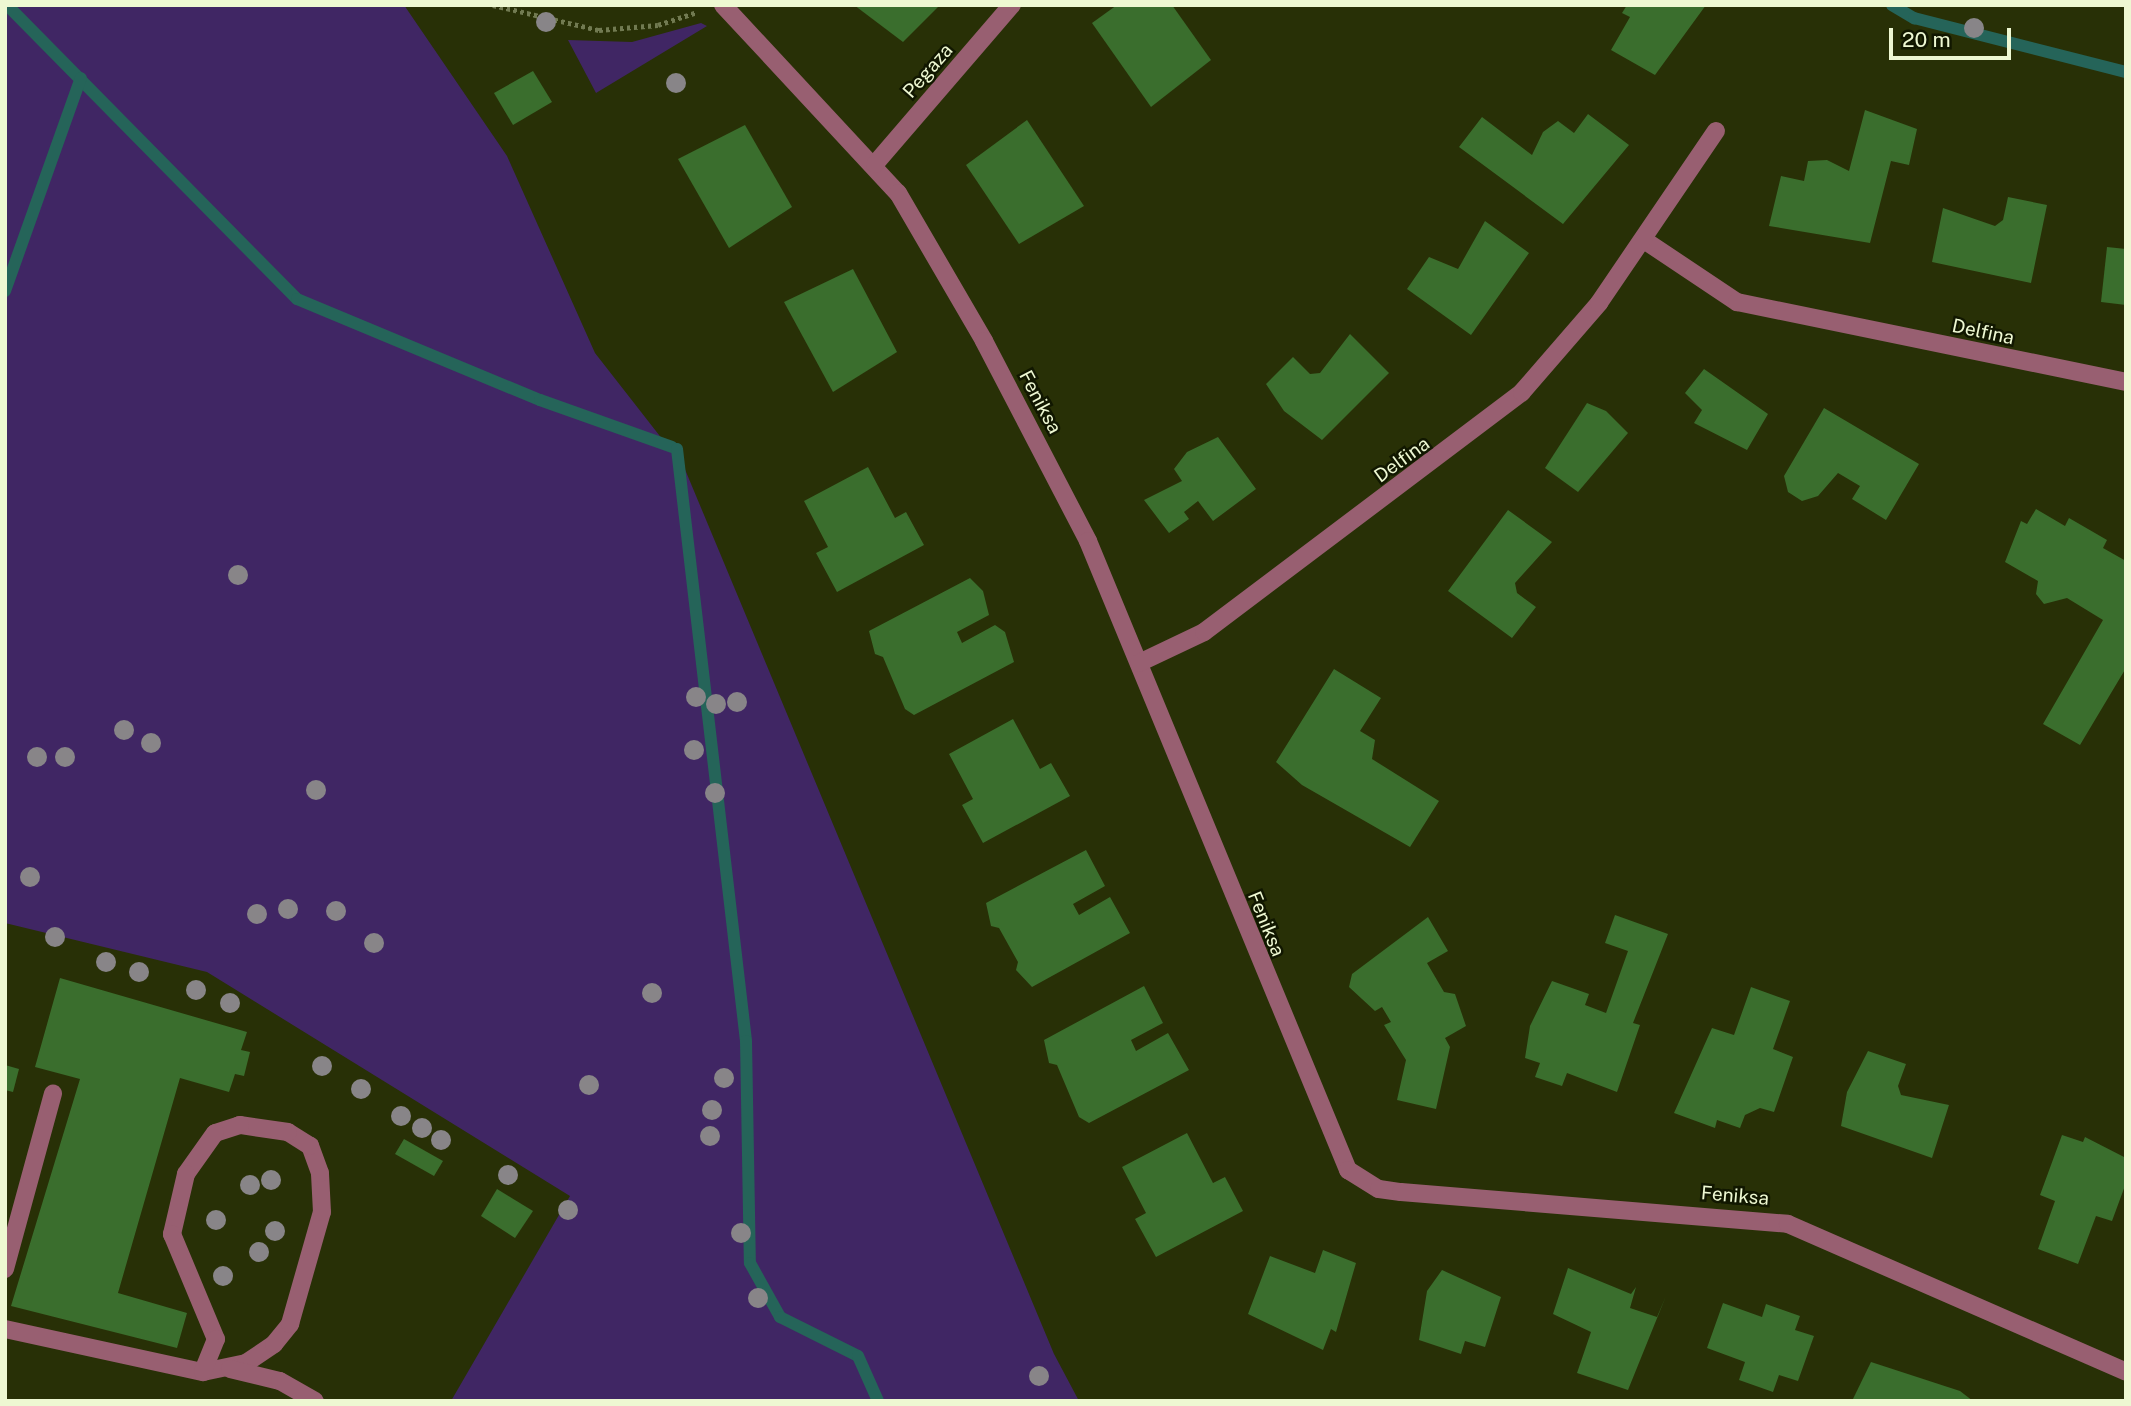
<!DOCTYPE html>
<html>
<head>
<meta charset="utf-8">
<style>
	body { margin:0 }
	#map { position:relative; width:2131px; height:1406px; overflow:hidden; background:#283006; font-family:"Public Sans",sans-serif }
	div>[style] { position:absolute }
	.green>* { inset:0; background:#402664 }
	.stream>* { height:12px; margin:-6px; padding:0 6px; transform-origin:6px; border-radius:6px; background:#256459 }
	.building>* { inset:0; background:#3a6e2d }
	.path>* { height:4.5px; margin-top:-2.25px; transform-origin:0; background:repeating-linear-gradient(90deg,#717a51 0 3.5px,transparent 0 7px) }
	.service>* { height:18px; margin:-9px; padding:0 9px; transform-origin:9px; border-radius:9px; background:#985f71 }
	.minor>* { height:18px; margin:-9px; padding:0 9px; transform-origin:9px; border-radius:9px; background:#985f71 }
	.trees>* { width:20px; height:20px; margin:-10px; border-radius:50%; background:#888588 }
	span { translate:-50% -50%; white-space:nowrap; text-align:center; line-height:1.15; -webkit-text-stroke:5px #111700; paint-order:stroke }
	.street-label { font-size:19px; color:#eef8d2 }
	.frame { position:absolute; inset:0; border:7px solid #eef8d2; pointer-events:none }
	.scale { position:absolute; left:1889px; top:28px; width:122px; height:32px; box-sizing:border-box; border:4px solid #eef8d2; border-top:0; padding-left:9px; font-size:21px; line-height:24px; white-space:nowrap; color:#eef8d2; -webkit-text-stroke:5px #111700; paint-order:stroke }
</style>
</head>
<body>
<div id="map">
	<div class="green">
		<i style="clip-path:polygon(5px 5px,404px 5px,507px 156px,595px 353px,684px 467px,1054px 1354px,1079px 1401px,451px 1401px,570px 1196px,207px 972px,5px 923px)"></i>
		<i style="clip-path:polygon(701px 23px,707px 26px,596px 93px,568px 40px,632px 42px)"></i>
	</div>
	<div class="stream">
		<i style="left:7px;top:5px;width:413px;rotate:45.4deg"></i>
		<i style="left:297px;top:299px;width:263px;rotate:22.6deg"></i>
		<i style="left:540px;top:400px;width:140px;rotate:19.6deg"></i>
		<i style="left:1892px;top:5px;width:26px;rotate:31deg"></i>
		<i style="left:1914px;top:18px;width:219px;rotate:14.3deg"></i>
		<i style="left:5px;top:291px;width:226px;rotate:-70.4deg"></i>
		<i style="left:677px;top:449px;width:596px;rotate:83.35deg"></i>
		<i style="left:746px;top:1041px;width:222px;rotate:89deg"></i>
		<i style="left:750px;top:1263px;width:62px;rotate:60.9deg"></i>
		<i style="left:780px;top:1317px;width:87px;rotate:26.6deg"></i>
		<i style="left:858px;top:1356px;width:49px;rotate:66deg"></i>
	</div>
	<div class="building">
		<i style="clip-path:polygon(854px 5px,940px 5px,903px 42px)"></i>
		<i style="clip-path:polygon(1117px 5px,1172px 5px,1211px 60px,1151px 107px,1092px 23px)"></i>
		<i style="clip-path:polygon(1627px 5px,1706px 5px,1655px 75px,1611px 50px,1630px 17px,1622px 13px)"></i>
		<i style="clip-path:polygon(533px 71px,552px 102px,513px 125px,494px 93px)"></i>
		<i style="clip-path:polygon(1865px 110px,1917px 129px,1909px 165px,1891px 161px,1870px 243px,1769px 226px,1781px 176px,1804px 181px,1808px 161px,1827px 160px,1849px 171px)"></i>
		<i style="clip-path:polygon(1588px 114px,1629px 145px,1563px 224px,1459px 147px,1482px 117px,1532px 155px,1543px 132px,1558px 121px,1574px 133px)"></i>
		<i style="clip-path:polygon(1027px 120px,1084px 206px,1019px 244px,966px 165px)"></i>
		<i style="clip-path:polygon(745px 125px,792px 207px,729px 248px,678px 159px)"></i>
		<i style="clip-path:polygon(2008px 197px,2047px 205px,2031px 283px,1932px 262px,1943px 208px,1995px 226px,2003px 220px)"></i>
		<i style="clip-path:polygon(1485px 221px,1529px 253px,1471px 335px,1407px 289px,1429px 257px,1458px 269px)"></i>
		<i style="clip-path:polygon(2107px 247px,2126px 249px,2126px 305px,2101px 302px)"></i>
		<i style="clip-path:polygon(853px 269px,897px 352px,833px 392px,784px 302px)"></i>
		<i style="clip-path:polygon(1350px 334px,1389px 373px,1322px 440px,1284px 411px,1266px 384px,1293px 357px,1310px 374px,1320px 373px)"></i>
		<i style="clip-path:polygon(1704px 369px,1768px 414px,1747px 450px,1694px 423px,1702px 410px,1685px 393px)"></i>
		<i style="clip-path:polygon(1587px 403px,1606px 411px,1628px 433px,1578px 492px,1545px 468px)"></i>
		<i style="clip-path:polygon(1824px 408px,1919px 464px,1886px 520px,1852px 499px,1860px 486px,1838px 473px,1818px 496px,1802px 501px,1788px 492px,1784px 476px)"></i>
		<i style="clip-path:polygon(1218px 437px,1256px 489px,1213px 521px,1198px 501px,1184px 512px,1189px 519px,1169px 533px,1144px 500px,1182px 481px,1174px 469px,1187px 452px)"></i>
		<i style="clip-path:polygon(868px 467px,895px 518px,906px 512px,924px 545px,837px 592px,816px 553px,828px 547px,804px 501px)"></i>
		<i style="clip-path:polygon(2036px 509px,2065px 526px,2069px 518px,2107px 540px,2103px 548px,2126px 561px,2126px 668px,2080px 745px,2043px 724px,2103px 620px,2067px 598px,2044px 604px,2036px 594px,2038px 581px,2005px 562px,2021px 521px,2027px 524px)"></i>
		<i style="clip-path:polygon(1508px 510px,1552px 542px,1515px 583px,1517px 593px,1536px 607px,1512px 638px,1448px 591px)"></i>
		<i style="clip-path:polygon(970px 578px,983px 591px,989px 615px,957px 632px,962px 643px,995px 625px,1005px 632px,1014px 662px,914px 715px,905px 709px,883px 657px,875px 654px,869px 631px)"></i>
		<i style="clip-path:polygon(1334px 669px,1381px 698px,1360px 731px,1375px 740px,1372px 759px,1439px 801px,1410px 847px,1302px 785px,1276px 762px)"></i>
		<i style="clip-path:polygon(1013px 719px,1040px 769px,1051px 763px,1070px 796px,983px 843px,962px 805px,973px 799px,949px 754px)"></i>
		<i style="clip-path:polygon(1086px 850px,1105px 886px,1073px 904px,1079px 915px,1110px 897px,1130px 933px,1032px 987px,1016px 970px,1018px 962px,999px 928px,991px 926px,986px 903px)"></i>
		<i style="clip-path:polygon(1615px 915px,1668px 934px,1633px 1023px,1640px 1025px,1617px 1092px,1567px 1073px,1562px 1086px,1535px 1077px,1540px 1063px,1525px 1058px,1530px 1026px,1552px 981px,1589px 994px,1585px 1005px,1606px 1013px,1628px 951px,1605px 943px)"></i>
		<i style="clip-path:polygon(1428px 917px,1448px 951px,1427px 963px,1444px 992px,1455px 994px,1466px 1026px,1445px 1038px,1450px 1047px,1436px 1109px,1397px 1100px,1406px 1060px,1384px 1025px,1391px 1022px,1382px 1007px,1375px 1011px,1349px 987px,1352px 974px)"></i>
		<i style="clip-path:polygon(60px 978px,247px 1032px,241px 1050px,250px 1052px,244px 1076px,235px 1074px,229px 1092px,180px 1078px,118px 1293px,187px 1313px,177px 1348px,11px 1306px,80px 1079px,35px 1067px)"></i>
		<i style="clip-path:polygon(1144px 986px,1163px 1023px,1131px 1040px,1136px 1051px,1168px 1033px,1189px 1070px,1089px 1123px,1079px 1117px,1057px 1065px,1049px 1063px,1044px 1040px)"></i>
		<i style="clip-path:polygon(1751px 987px,1790px 1001px,1773px 1049px,1793px 1057px,1774px 1112px,1760px 1108px,1745px 1115px,1740px 1128px,1717px 1120px,1715px 1128px,1674px 1113px,1712px 1028px,1734px 1035px)"></i>
		<i style="clip-path:polygon(1868px 1051px,1906px 1064px,1898px 1086px,1901px 1095px,1949px 1105px,1932px 1158px,1841px 1126px,1847px 1092px)"></i>
		<i style="clip-path:polygon(5px 1065px,19px 1069px,13px 1092px,5px 1090px)"></i>
		<i style="clip-path:polygon(1187px 1133px,1213px 1183px,1225px 1177px,1243px 1211px,1156px 1257px,1135px 1219px,1146px 1213px,1122px 1167px)"></i>
		<i style="clip-path:polygon(2062px 1135px,2083px 1142px,2085px 1137px,2126px 1158px,2126px 1183px,2112px 1221px,2096px 1216px,2078px 1264px,2038px 1249px,2055px 1201px,2040px 1195px)"></i>
		<i style="clip-path:polygon(404px 1139px,443px 1161px,434px 1176px,395px 1154px)"></i>
		<i style="clip-path:polygon(497px 1189px,533px 1211px,515px 1238px,481px 1216px)"></i>
		<i style="clip-path:polygon(1323px 1250px,1356px 1263px,1336px 1332px,1331px 1329px,1323px 1350px,1248px 1314px,1270px 1256px,1315px 1273px)"></i>
		<i style="clip-path:polygon(1568px 1268px,1631px 1294px,1636px 1287px,1630px 1308px,1657px 1317px,1666px 1296px,1628px 1390px,1577px 1373px,1591px 1332px,1553px 1314px)"></i>
		<i style="clip-path:polygon(1442px 1270px,1501px 1297px,1485px 1347px,1465px 1341px,1461px 1354px,1419px 1340px,1427px 1291px)"></i>
		<i style="clip-path:polygon(1723px 1303px,1762px 1317px,1766px 1304px,1800px 1316px,1795px 1330px,1814px 1336px,1798px 1381px,1779px 1375px,1773px 1392px,1739px 1380px,1745px 1362px,1707px 1348px)"></i>
		<i style="clip-path:polygon(1871px 1362px,1960px 1391px,1973px 1401px,1852px 1401px)"></i>
	</div>
	<div class="path">
		<i style="left:493px;top:5px;width:109px;rotate:13.3deg"></i>
		<i style="left:599px;top:30px;width:59px;rotate:-4.8deg"></i>
		<i style="left:658px;top:25px;width:41px;rotate:-18.4deg"></i>
	</div>
	<div class="service">
		<i style="left:5px;top:1269px;width:182px;rotate:-74.7deg"></i>
		<i style="left:5px;top:1329px;width:203px;rotate:12.3deg"></i>
		<i style="left:203px;top:1372px;width:44px;rotate:-11.8deg"></i>
		<i style="left:246px;top:1363px;width:34px;rotate:-34deg"></i>
		<i style="left:274px;top:1344px;width:26px;rotate:-51deg"></i>
		<i style="left:290px;top:1324px;width:116px;rotate:-74.1deg"></i>
		<i style="left:322px;top:1212px;width:39px;rotate:-93deg"></i>
		<i style="left:320px;top:1173px;width:29px;rotate:-110deg"></i>
		<i style="left:310px;top:1146px;width:26px;rotate:-148deg"></i>
		<i style="left:288px;top:1132px;width:49px;rotate:-171.7deg"></i>
		<i style="left:240px;top:1125px;width:26px;rotate:162deg"></i>
		<i style="left:215px;top:1133px;width:50px;rotate:125.3deg"></i>
		<i style="left:186px;top:1174px;width:62px;rotate:103.1deg"></i>
		<i style="left:172px;top:1234px;width:114px;rotate:67.3deg"></i>
		<i style="left:216px;top:1339px;width:35px;rotate:112deg"></i>
		<i style="left:230px;top:1369px;width:51px;rotate:13.5deg"></i>
		<i style="left:280px;top:1381px;width:40px;rotate:29.7deg"></i>
	</div>
	<div class="minor">
		<i style="left:723px;top:5px;width:257px;rotate:47.1deg"></i>
		<i style="left:898px;top:193px;width:171px;rotate:59.8deg"></i>
		<i style="left:984px;top:341px;width:225px;rotate:62.5deg"></i>
		<i style="left:1088px;top:541px;width:681px;rotate:67.54deg"></i>
		<i style="left:1348px;top:1170px;width:36px;rotate:32deg"></i>
		<i style="left:1379px;top:1189px;width:22px;rotate:8deg"></i>
		<i style="left:1401px;top:1192px;width:388px;rotate:4.7deg"></i>
		<i style="left:1788px;top:1224px;width:369px;rotate:23.6deg"></i>
		<i style="left:875px;top:164px;width:210px;rotate:-49.3deg"></i>
		<i style="left:1644px;top:240px;width:112px;rotate:33.7deg"></i>
		<i style="left:1737px;top:302px;width:397px;rotate:11.6deg"></i>
		<i style="left:1139px;top:663px;width:72px;rotate:-25.5deg"></i>
		<i style="left:1204px;top:632px;width:398px;rotate:-37deg"></i>
		<i style="left:1522px;top:392px;width:118px;rotate:-49.1deg"></i>
		<i style="left:1599px;top:303px;width:208px;rotate:-55.8deg"></i>
	</div>
	<div class="trees">
		<i style="left:546px;top:22px"></i>
		<i style="left:1974px;top:28px"></i>
		<i style="left:676px;top:83px"></i>
		<i style="left:238px;top:575px"></i>
		<i style="left:696px;top:697px"></i>
		<i style="left:737px;top:702px"></i>
		<i style="left:716px;top:704px"></i>
		<i style="left:124px;top:730px"></i>
		<i style="left:151px;top:743px"></i>
		<i style="left:694px;top:750px"></i>
		<i style="left:37px;top:757px"></i>
		<i style="left:65px;top:757px"></i>
		<i style="left:316px;top:790px"></i>
		<i style="left:715px;top:793px"></i>
		<i style="left:30px;top:877px"></i>
		<i style="left:288px;top:909px"></i>
		<i style="left:336px;top:911px"></i>
		<i style="left:257px;top:914px"></i>
		<i style="left:55px;top:937px"></i>
		<i style="left:374px;top:943px"></i>
		<i style="left:106px;top:962px"></i>
		<i style="left:139px;top:972px"></i>
		<i style="left:196px;top:990px"></i>
		<i style="left:652px;top:993px"></i>
		<i style="left:230px;top:1003px"></i>
		<i style="left:322px;top:1066px"></i>
		<i style="left:724px;top:1078px"></i>
		<i style="left:589px;top:1085px"></i>
		<i style="left:361px;top:1089px"></i>
		<i style="left:712px;top:1110px"></i>
		<i style="left:401px;top:1116px"></i>
		<i style="left:422px;top:1128px"></i>
		<i style="left:710px;top:1136px"></i>
		<i style="left:441px;top:1140px"></i>
		<i style="left:508px;top:1175px"></i>
		<i style="left:271px;top:1180px"></i>
		<i style="left:250px;top:1185px"></i>
		<i style="left:568px;top:1210px"></i>
		<i style="left:216px;top:1220px"></i>
		<i style="left:275px;top:1231px"></i>
		<i style="left:741px;top:1233px"></i>
		<i style="left:259px;top:1252px"></i>
		<i style="left:223px;top:1276px"></i>
		<i style="left:758px;top:1298px"></i>
		<i style="left:1039px;top:1376px"></i>
	</div>
	<div class="street-label">
		<span style="left:928px;top:71px;rotate:-49deg">Pegaza</span>
		<span style="left:1983px;top:332px;rotate:12deg">Delfina</span>
		<span style="left:1040px;top:402px;rotate:62deg">Feniksa</span>
		<span style="left:1402px;top:460px;rotate:-36deg">Delfina</span>
		<span style="left:1266px;top:924px;rotate:68deg">Feniksa</span>
		<span style="left:1735px;top:1196px;rotate:5deg">Feniksa</span>
	</div>
	<div class="frame"></div>
	<div class="scale">20 m</div>
</div>
</body>
</html>
